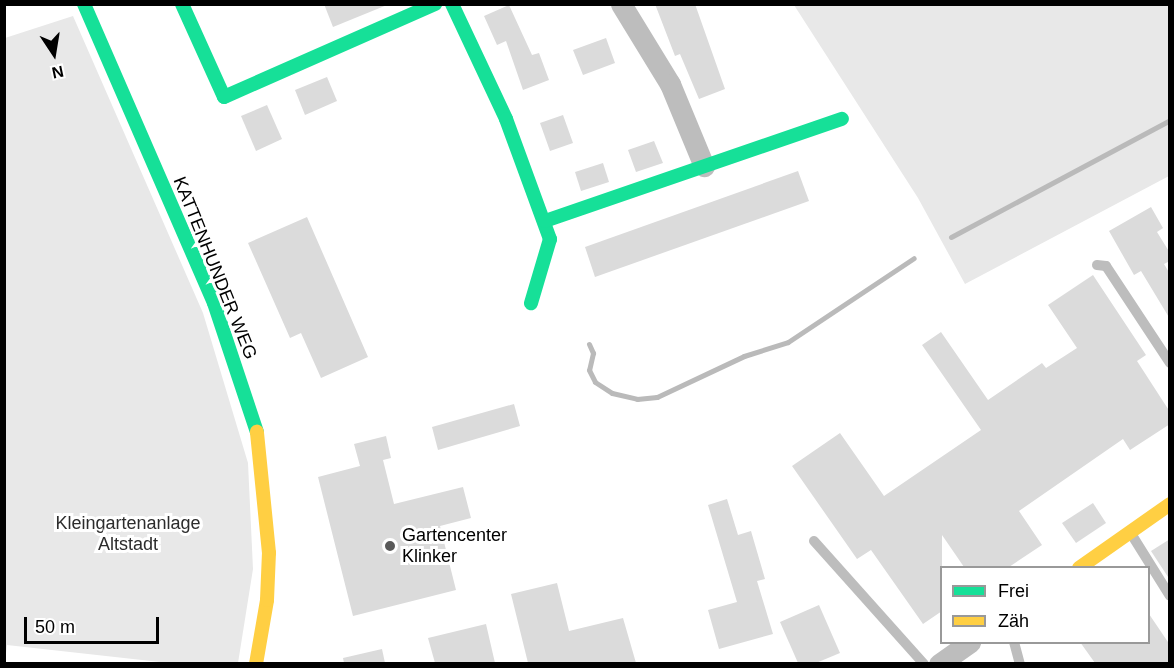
<!DOCTYPE html>
<html>
<head>
<meta charset="utf-8">
<style>
	body { margin:0 }
	#map { position:relative; width:1174px; height:668px; overflow:hidden; background:#fff; font-family:Arial,sans-serif }
	div>[style] { position:absolute }
	.green>* { inset:0; background:#e8e8e8 }
	.stream>* { height:5px; margin:-2.5px; padding:0 2.5px; transform-origin:2.5px; border-radius:2.5px; background:#bababa }
	.building>* { inset:0; background:#dbdbdb }
	.lane>* { height:10px; margin:-5px; padding:0 5px; transform-origin:5px; border-radius:5px; background:#bdbdbd }
	.street>* { height:21px; margin:-10.5px; padding:0 10.5px; transform-origin:10.5px; border-radius:10.5px; background:#bdbdbd }
	.fast>* { height:14px; margin:-7px; padding:0 7px; transform-origin:7px; border-radius:7px; background:#16e098 }
	.slow>* { height:14px; margin:-7px; padding:0 7px; transform-origin:7px; border-radius:7px; background:#ffcf43 }
	.dots>* { width:16px; height:16px; translate:-50% -50%; box-sizing:border-box; border:3px solid #fff; border-radius:50% }
	span { translate:-50% -50%; white-space:nowrap; text-align:center; line-height:1.15; -webkit-text-stroke:6px #fff; paint-order:stroke }
	.street-label { font-size:18px; color:#000 }
	.park-label { font-size:18px; color:#2c2c2c }
	.poi-label { font-size:18px; color:#000 }
	.left { translate:0 -50%; text-align:left }
	.frame { position:absolute; inset:0; border:6px solid #000; pointer-events:none }
	.legend { position:absolute; left:940px; top:566px; width:210px; height:78px; box-sizing:border-box; background:#fff; border:2px solid #999; margin:0; padding:8px 10px; list-style:none; font-size:18px; color:#000 }
	.legend li { display:flex; align-items:center; gap:12px; height:30px }
	.legend b { width:30px; border:2px solid #999 }
	.north { position:absolute; left:24px; top:24px; width:60px; height:60px; -webkit-text-stroke:4px #fff; paint-order:stroke; rotate:168deg; font-size:16px; font-weight:700; line-height:24px; text-align:center; color:#000 }
	.north::after { content:''; display:block; margin:auto; width:21px; height:27px; background:#000; clip-path:polygon(50% 0,100% 100%,50% 72%,0 100%) }
	.scale { position:absolute; left:24px; top:617px; width:135px; height:27px; box-sizing:border-box; border:3px solid #000; border-top:0; padding-left:8px; font-size:18px; line-height:21px; white-space:nowrap; color:#000; -webkit-text-stroke:4px #fff; paint-order:stroke }
</style>
</head>
<body>
<div id="map">
	<div class="green">
		<i style="clip-path:polygon(794px 5px,1169px 5px,1169px 176px,965px 284px,918px 198px)"></i>
		<i style="clip-path:polygon(73px 16px,203px 313px,248px 463px,253px 569px,238px 663px,169px 663px,7px 645px,5px 662px,5px 38px)"></i>
	</div>
	<div class="stream">
		<i style="left:951px;top:237px;width:248px;rotate:-28.1deg"></i>
		<i style="left:589px;top:344px;width:10px;rotate:66deg"></i>
		<i style="left:593px;top:353px;width:17px;rotate:103deg"></i>
		<i style="left:589px;top:370px;width:13px;rotate:63deg"></i>
		<i style="left:595px;top:382px;width:20px;rotate:33deg"></i>
		<i style="left:612px;top:393px;width:26px;rotate:13deg"></i>
		<i style="left:637px;top:399px;width:20px;rotate:-6deg"></i>
		<i style="left:657px;top:397px;width:96px;rotate:-25.2deg"></i>
		<i style="left:744px;top:356px;width:46px;rotate:-17.7deg"></i>
		<i style="left:788px;top:342px;width:151px;rotate:-33.7deg"></i>
	</div>
	<div class="building">
		<i style="clip-path:polygon(324px 4px,387px 4px,387px 5px,333px 27px)"></i>
		<i style="clip-path:polygon(655px 4px,695px 4px,725px 89px,699px 99px,680px 54px,675px 56px)"></i>
		<i style="clip-path:polygon(509px 5px,532px 55px,539px 53px,549px 80px,523px 90px,506px 41px,497px 45px,484px 16px)"></i>
		<i style="clip-path:polygon(606px 38px,615px 63px,583px 75px,573px 50px)"></i>
		<i style="clip-path:polygon(327px 77px,337px 101px,305px 115px,295px 90px)"></i>
		<i style="clip-path:polygon(267px 105px,282px 139px,256px 151px,241px 116px)"></i>
		<i style="clip-path:polygon(563px 115px,573px 143px,550px 151px,540px 123px)"></i>
		<i style="clip-path:polygon(654px 141px,663px 163px,636px 172px,628px 150px)"></i>
		<i style="clip-path:polygon(603px 163px,609px 182px,581px 191px,575px 172px)"></i>
		<i style="clip-path:polygon(798px 171px,809px 201px,595px 277px,585px 247px)"></i>
		<i style="clip-path:polygon(1151px 207px,1163px 228px,1157px 232px,1170px 253px,1170px 261px,1164px 264px,1170px 274px,1170px 319px,1141px 271px,1134px 275px,1109px 231px)"></i>
		<i style="clip-path:polygon(307px 217px,368px 357px,321px 378px,301px 333px,290px 338px,248px 243px)"></i>
		<i style="clip-path:polygon(1093px 275px,1146px 355px,1137px 361px,1170px 412px,1170px 424px,1130px 450px,1123px 439px,1019px 511px,1042px 545px,1009px 567px,964px 567px,942px 535px,942px 611px,923px 624px,871px 550px,857px 559px,792px 466px,840px 433px,884px 496px,981px 430px,922px 345px,941px 332px,988px 400px,1042px 363px,1046px 368px,1077px 348px,1048px 305px)"></i>
		<i style="clip-path:polygon(514px 404px,520px 426px,438px 450px,432px 427px)"></i>
		<i style="clip-path:polygon(386px 436px,391px 458px,383px 460px,394px 504px,463px 487px,471px 518px,440px 526px,456px 590px,353px 616px,318px 477px,360px 466px,354px 444px)"></i>
		<i style="clip-path:polygon(727px 499px,738px 535px,751px 531px,765px 579px,757px 581px,773px 634px,719px 649px,708px 610px,737px 602px,708px 505px)"></i>
		<i style="clip-path:polygon(1093px 503px,1106px 523px,1076px 543px,1062px 523px)"></i>
		<i style="clip-path:polygon(1170px 539px,1170px 580px,1151px 551px)"></i>
		<i style="clip-path:polygon(557px 583px,569px 631px,623px 618px,636px 663px,528px 663px,511px 594px)"></i>
		<i style="clip-path:polygon(819px 605px,840px 653px,816px 663px,798px 663px,780px 622px)"></i>
		<i style="clip-path:polygon(1149px 614px,1170px 645px,1170px 663px,1095px 663px,1080px 642px,1149px 642px)"></i>
		<i style="clip-path:polygon(486px 624px,495px 663px,435px 663px,428px 638px)"></i>
		<i style="clip-path:polygon(382px 649px,385px 663px,344px 663px,343px 658px)"></i>
	</div>
	<div class="lane">
		<i style="left:1097px;top:265px;width:9px;rotate:6deg"></i>
		<i style="left:1106px;top:266px;width:116px;rotate:56.6deg"></i>
		<i style="left:1130px;top:532px;width:75px;rotate:58deg"></i>
		<i style="left:814px;top:541px;width:165px;rotate:48.2deg"></i>
		<i style="left:1014px;top:642px;width:23px;rotate:75deg"></i>
	</div>
	<div class="street">
		<i style="left:621px;top:4px;width:94px;rotate:58.5deg"></i>
		<i style="left:670px;top:84px;width:89px;rotate:67.5deg"></i>
		<i style="left:939px;top:664px;width:38px;rotate:-35deg"></i>
	</div>
	<div class="fast">
		<i style="left:84px;top:4px;width:326px;rotate:66.5deg"></i>
		<i style="left:214px;top:303px;width:136px;rotate:71.6deg"></i>
		<i style="left:182px;top:4px;width:102px;rotate:65.7deg"></i>
		<i style="left:224px;top:97px;width:231px;rotate:-23.8deg"></i>
		<i style="left:452px;top:4px;width:127px;rotate:64.8deg"></i>
		<i style="left:506px;top:119px;width:128px;rotate:69.9deg"></i>
		<i style="left:550px;top:239px;width:67px;rotate:106.5deg"></i>
		<i style="left:545px;top:221px;width:314px;rotate:-19deg"></i>
	</div>
	<div class="slow">
		<i style="left:1079px;top:568px;width:111px;rotate:-35.1deg"></i>
		<i style="left:256px;top:664px;width:65px;rotate:-80.2deg"></i>
		<i style="left:267px;top:600px;width:47px;rotate:-87.6deg"></i>
		<i style="left:269px;top:553px;width:122px;rotate:-95.7deg"></i>
	</div>
	<div class="dots">
		<i style="left:390px;top:546px;background:#595959"></i>
	</div>
	<div class="street-label">
		<span style="left:215px;top:268px;rotate:68deg">KATTENHUNDER WEG</span>
	</div>
	<div class="park-label">
		<span style="left:128px;top:534px">Kleingartenanlage<br>Altstadt</span>
	</div>
	<div class="poi-label">
		<span class="left" style="left:402px;top:546px">Gartencenter<br>Klinker</span>
	</div>
	<div class="frame"></div>
	<ul class="legend">
	<li><b style="height:8px;background:#16e098"></b>Frei</li>
	<li><b style="height:8px;background:#ffcf43"></b>Zäh</li>
	</ul>
	<div class="north">N</div>
	<div class="scale">50 m</div>
</div>
</body>
</html>
